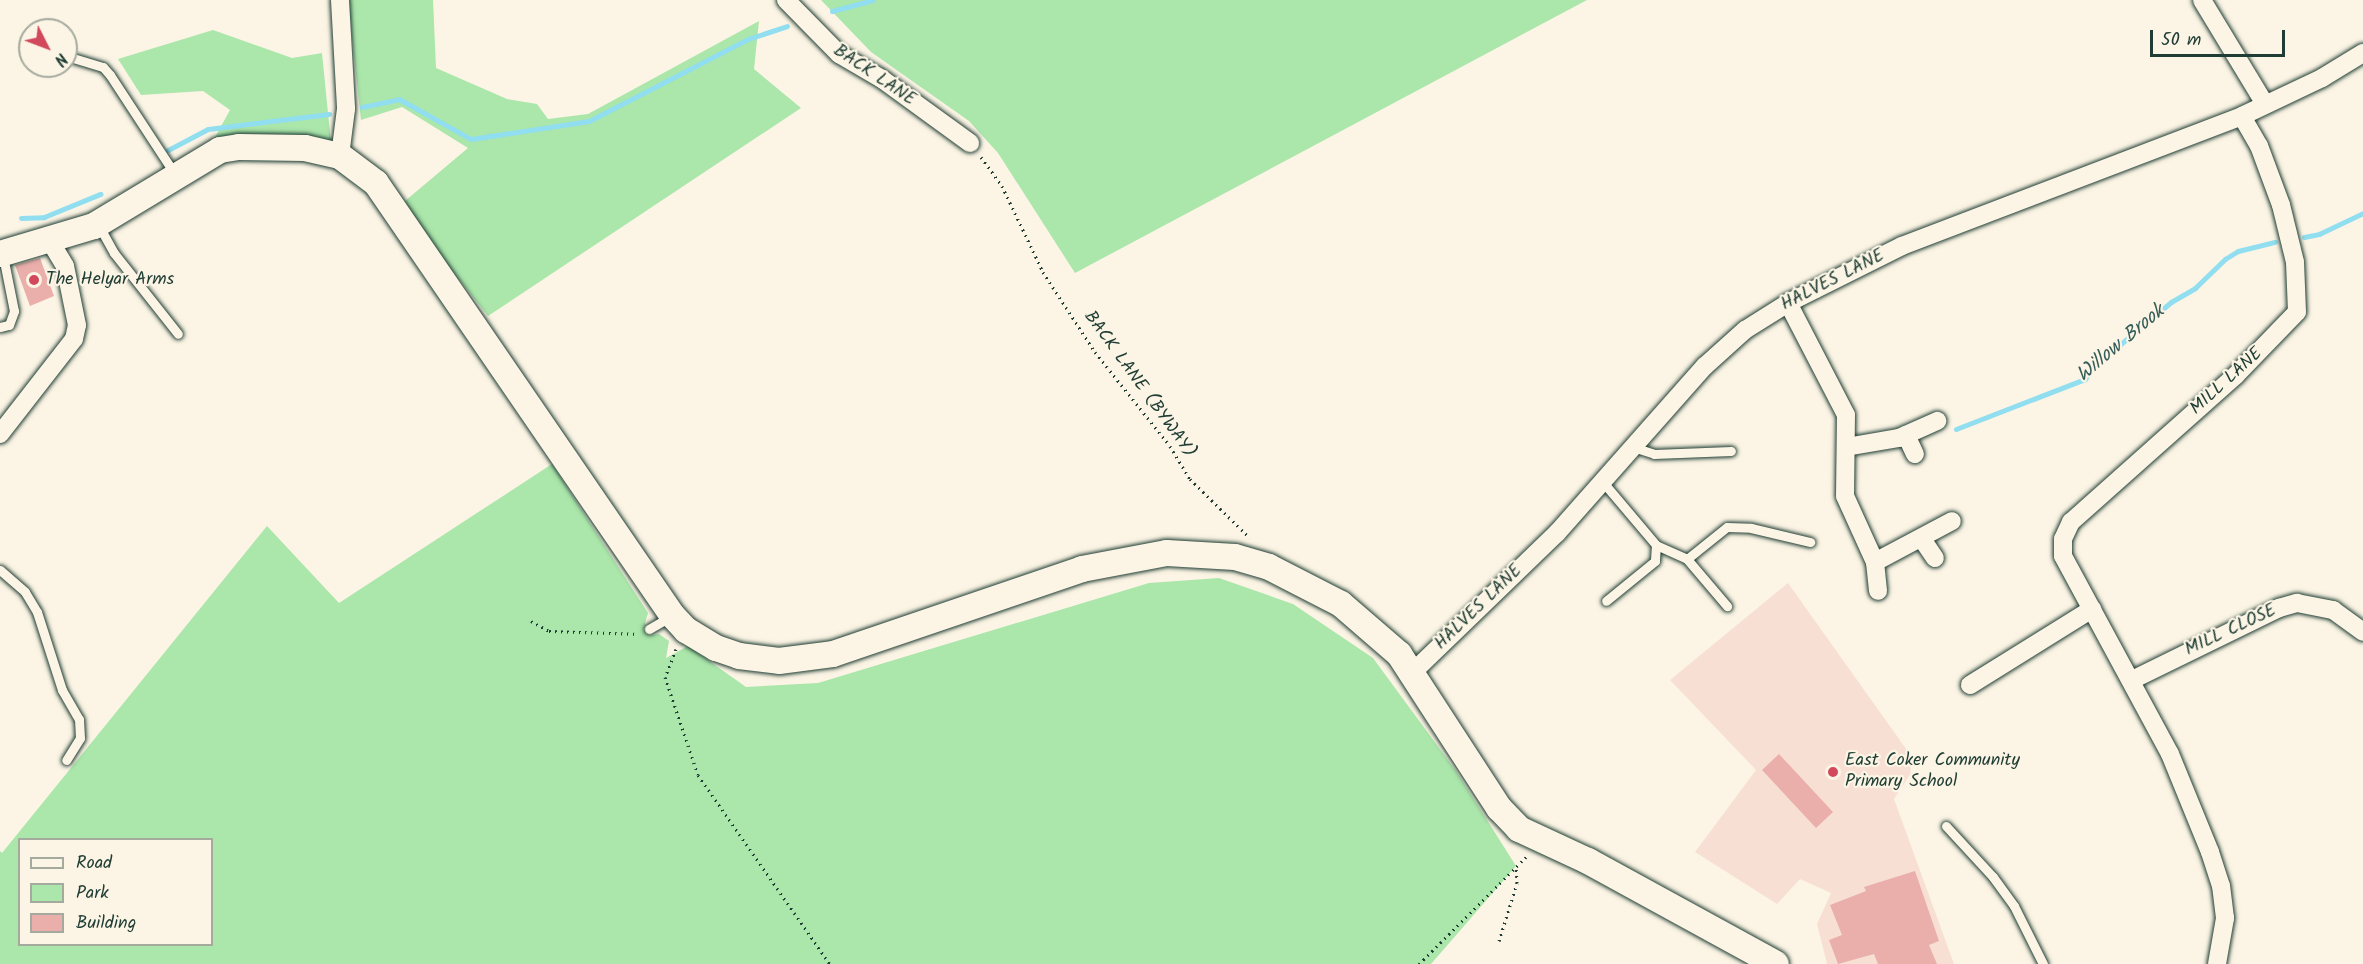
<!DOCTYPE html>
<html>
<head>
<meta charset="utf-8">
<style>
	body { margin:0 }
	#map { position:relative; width:2363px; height:964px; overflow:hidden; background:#fcf5e5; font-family:Kalam,sans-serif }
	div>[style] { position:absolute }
	.built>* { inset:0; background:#f7e0d3 }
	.green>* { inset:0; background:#abe6ab }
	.stream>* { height:5px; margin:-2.5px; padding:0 2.5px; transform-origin:2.5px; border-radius:2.5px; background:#90deef }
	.building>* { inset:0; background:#eaafaa }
	.path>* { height:3px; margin-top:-1.5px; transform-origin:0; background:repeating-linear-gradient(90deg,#1f3d34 0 1.5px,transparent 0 6px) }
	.roads { filter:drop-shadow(0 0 2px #1f3d34) drop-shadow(0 0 2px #1f3d34) }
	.lane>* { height:9px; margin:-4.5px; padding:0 4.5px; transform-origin:4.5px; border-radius:4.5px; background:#fcf5e5 }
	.street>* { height:18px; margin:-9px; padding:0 9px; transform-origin:9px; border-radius:9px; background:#fcf5e5 }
	.secondary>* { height:26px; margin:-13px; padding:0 13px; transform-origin:13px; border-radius:13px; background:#fcf5e5 }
	.dots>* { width:16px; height:16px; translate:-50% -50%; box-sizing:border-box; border:3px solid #fcf5e5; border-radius:50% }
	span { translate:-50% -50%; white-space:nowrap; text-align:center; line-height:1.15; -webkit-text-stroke:4.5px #fcf5e5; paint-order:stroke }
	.street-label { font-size:18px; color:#1f3d34 }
	.poi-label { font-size:18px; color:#1f3d34 }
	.left { translate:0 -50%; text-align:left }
	.water-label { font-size:20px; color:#365d59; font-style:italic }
	.legend { position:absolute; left:18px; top:838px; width:195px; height:108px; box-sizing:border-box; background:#fcf5e5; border:2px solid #a4ab9e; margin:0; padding:8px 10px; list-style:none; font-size:18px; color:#1f3d34 }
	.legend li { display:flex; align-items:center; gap:12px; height:30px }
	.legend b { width:30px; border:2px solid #a4ab9e }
	.north { position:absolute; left:18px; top:18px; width:60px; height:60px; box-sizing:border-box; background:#fcf5e5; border:2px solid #a4ab9e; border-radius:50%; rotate:132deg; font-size:16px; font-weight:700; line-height:24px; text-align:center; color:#1f3d34 }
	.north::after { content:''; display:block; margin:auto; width:21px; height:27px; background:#d1495b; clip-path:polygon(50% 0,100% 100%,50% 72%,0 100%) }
	.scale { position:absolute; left:2150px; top:30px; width:135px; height:27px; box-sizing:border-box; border:3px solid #1f3d34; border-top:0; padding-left:8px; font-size:18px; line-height:21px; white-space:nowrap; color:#1f3d34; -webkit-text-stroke:4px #fcf5e5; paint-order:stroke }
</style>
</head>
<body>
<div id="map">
	<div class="built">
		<i style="clip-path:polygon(1788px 583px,1909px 753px,1911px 773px,1894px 799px,1954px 964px,1827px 964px,1817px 924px,1831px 893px,1800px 879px,1777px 904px,1695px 852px,1756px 770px,1670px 680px)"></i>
	</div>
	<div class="green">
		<i style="clip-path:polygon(348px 0,433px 0,436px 68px,507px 99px,537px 104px,548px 119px,588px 114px,759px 21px,754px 69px,801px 108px,488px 316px,425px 236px,405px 201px,468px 148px,402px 107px,361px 120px)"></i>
		<i style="clip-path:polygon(821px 0,1587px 0,1075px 273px,998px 153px,969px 121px,871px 52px)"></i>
		<i style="clip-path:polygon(213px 30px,292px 58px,322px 53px,331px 143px,213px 141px,230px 110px,203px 91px,141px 95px,118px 59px)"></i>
		<i style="clip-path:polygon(evenodd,552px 464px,648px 613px,645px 623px,651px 635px,659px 634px,669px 641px,666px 658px,688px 646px,746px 687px,818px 683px,1149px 583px,1219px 578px,1293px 604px,1373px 658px,1456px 771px,1516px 866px,1431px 964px,0 964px,0 851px,2px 853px,267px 526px,339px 603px,552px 464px,20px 840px,212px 840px,212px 944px,20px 944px,20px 840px)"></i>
	</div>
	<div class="stream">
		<i style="left:832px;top:11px;width:42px;rotate:-15deg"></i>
		<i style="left:362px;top:107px;width:38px;rotate:-12deg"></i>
		<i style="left:399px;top:99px;width:82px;rotate:29.1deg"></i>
		<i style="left:471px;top:139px;width:119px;rotate:-8.7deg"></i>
		<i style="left:589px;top:121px;width:179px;rotate:-27.3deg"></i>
		<i style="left:748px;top:39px;width:41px;rotate:-18.4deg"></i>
		<i style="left:168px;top:150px;width:45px;rotate:-27.7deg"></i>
		<i style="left:208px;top:129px;width:122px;rotate:-7.1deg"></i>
		<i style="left:21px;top:218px;width:23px;rotate:-2deg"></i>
		<i style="left:44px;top:217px;width:61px;rotate:-22.3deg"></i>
		<i style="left:2304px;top:237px;width:15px;rotate:-11deg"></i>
		<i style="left:2319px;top:234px;width:49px;rotate:-25.5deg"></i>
		<i style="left:1956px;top:429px;width:138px;rotate:-21.2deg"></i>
		<i style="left:2085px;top:379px;width:14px;rotate:-56deg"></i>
		<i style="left:2093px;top:367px;width:102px;rotate:-39.8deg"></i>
		<i style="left:2171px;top:302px;width:28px;rotate:-30deg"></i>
		<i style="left:2195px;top:288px;width:42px;rotate:-44deg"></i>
		<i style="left:2225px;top:259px;width:15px;rotate:-32deg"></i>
		<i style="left:2238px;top:251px;width:38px;rotate:-14deg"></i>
	</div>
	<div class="building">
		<i style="clip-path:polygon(40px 258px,54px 296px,30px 306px,15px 265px)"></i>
		<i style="clip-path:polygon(1779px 754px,1833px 812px,1816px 828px,1762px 770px)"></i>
		<i style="clip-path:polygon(1915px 871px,1939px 941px,1929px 945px,1937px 964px,1878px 964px,1874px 954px,1838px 964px,1829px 940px,1842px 935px,1830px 905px,1866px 891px,1864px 887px)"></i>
	</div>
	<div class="path">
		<i style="left:981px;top:157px;width:36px;rotate:54deg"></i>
		<i style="left:1002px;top:186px;width:95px;rotate:64.5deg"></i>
		<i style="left:1043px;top:272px;width:95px;rotate:57deg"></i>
		<i style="left:1095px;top:352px;width:120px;rotate:51.4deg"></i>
		<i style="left:1170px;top:446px;width:39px;rotate:59deg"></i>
		<i style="left:1190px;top:479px;width:84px;rotate:44.5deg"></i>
		<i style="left:531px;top:621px;width:21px;rotate:29deg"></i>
		<i style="left:549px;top:631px;width:90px;rotate:1.9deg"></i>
		<i style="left:676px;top:649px;width:30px;rotate:111deg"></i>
		<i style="left:665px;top:677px;width:103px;rotate:71.4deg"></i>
		<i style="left:698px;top:775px;width:231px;rotate:55.1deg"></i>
		<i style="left:1499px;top:941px;width:61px;rotate:-72.8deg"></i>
		<i style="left:1517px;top:883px;width:17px;rotate:-93deg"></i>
		<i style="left:1419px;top:964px;width:154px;rotate:-45deg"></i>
	</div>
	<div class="roads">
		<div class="lane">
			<i style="left:73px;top:58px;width:31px;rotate:17deg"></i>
			<i style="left:103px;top:67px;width:11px;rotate:49deg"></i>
			<i style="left:110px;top:75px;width:121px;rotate:56.8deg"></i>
			<i style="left:99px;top:226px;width:31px;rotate:61deg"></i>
			<i style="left:114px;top:253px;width:103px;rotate:51.7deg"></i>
			<i style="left:0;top:327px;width:9px;rotate:-13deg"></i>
			<i style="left:9px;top:325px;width:15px;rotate:-70deg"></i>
			<i style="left:14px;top:311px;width:56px;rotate:-101.3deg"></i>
			<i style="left:1633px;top:447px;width:22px;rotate:18deg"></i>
			<i style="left:1654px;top:454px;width:77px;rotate:-2.2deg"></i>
			<i style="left:1602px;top:481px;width:84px;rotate:49.8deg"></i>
			<i style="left:1656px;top:545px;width:16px;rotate:94deg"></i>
			<i style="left:1655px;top:561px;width:63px;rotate:140.8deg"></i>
			<i style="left:1656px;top:545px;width:34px;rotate:24deg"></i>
			<i style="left:1687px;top:559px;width:62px;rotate:49.6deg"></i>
			<i style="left:1687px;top:559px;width:51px;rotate:-38.7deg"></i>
			<i style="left:1727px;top:527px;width:24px;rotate:2deg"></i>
			<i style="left:1751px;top:528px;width:61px;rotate:13.3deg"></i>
			<i style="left:0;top:570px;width:33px;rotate:41deg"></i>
			<i style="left:25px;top:592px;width:23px;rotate:59deg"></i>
			<i style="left:37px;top:612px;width:82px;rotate:72.2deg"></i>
			<i style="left:62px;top:690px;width:34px;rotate:60deg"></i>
			<i style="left:79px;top:719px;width:19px;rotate:87deg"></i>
			<i style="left:80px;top:738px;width:26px;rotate:122deg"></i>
			<i style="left:649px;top:629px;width:24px;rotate:-30deg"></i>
			<i style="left:1946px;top:826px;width:69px;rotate:47.3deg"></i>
			<i style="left:1993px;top:877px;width:36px;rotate:54deg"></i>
			<i style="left:2014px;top:906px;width:65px;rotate:63.4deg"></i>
		</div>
		<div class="street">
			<i style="left:340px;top:0;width:109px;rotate:86.8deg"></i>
			<i style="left:346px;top:109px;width:47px;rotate:97.3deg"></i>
			<i style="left:786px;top:0;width:76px;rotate:45.5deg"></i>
			<i style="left:839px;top:54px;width:50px;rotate:30.2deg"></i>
			<i style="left:882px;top:79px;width:109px;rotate:36deg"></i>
			<i style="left:2202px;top:0;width:122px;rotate:58.8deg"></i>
			<i style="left:1788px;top:303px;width:126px;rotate:62.6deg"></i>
			<i style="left:1846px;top:415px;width:81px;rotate:90.7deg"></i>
			<i style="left:1845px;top:496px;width:72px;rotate:65.6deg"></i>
			<i style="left:1875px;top:562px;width:29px;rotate:84deg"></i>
			<i style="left:0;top:434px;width:120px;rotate:-52.1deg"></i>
			<i style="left:74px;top:339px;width:14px;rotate:-78deg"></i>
			<i style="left:77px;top:325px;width:60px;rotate:-101.5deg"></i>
			<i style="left:65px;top:266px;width:29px;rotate:-121deg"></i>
			<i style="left:1906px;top:435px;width:21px;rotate:65deg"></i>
			<i style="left:1846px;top:447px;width:54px;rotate:-9.6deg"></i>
			<i style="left:1899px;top:438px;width:42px;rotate:-24.1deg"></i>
			<i style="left:1922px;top:539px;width:23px;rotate:56deg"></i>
			<i style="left:1875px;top:562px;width:87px;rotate:-28deg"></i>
			<i style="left:1413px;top:672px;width:200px;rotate:-44deg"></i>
			<i style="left:1557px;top:533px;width:223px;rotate:-48.5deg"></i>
			<i style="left:1705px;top:366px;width:54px;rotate:-42deg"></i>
			<i style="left:1745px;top:330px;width:51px;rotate:-32.1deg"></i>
			<i style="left:1788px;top:303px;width:127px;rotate:-26.6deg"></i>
			<i style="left:1902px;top:246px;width:364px;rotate:-20.9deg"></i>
			<i style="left:2242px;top:116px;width:89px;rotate:-25.4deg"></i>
			<i style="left:2322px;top:78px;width:48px;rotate:-31.4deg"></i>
			<i style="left:2132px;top:680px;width:164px;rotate:-26.1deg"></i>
			<i style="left:2279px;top:608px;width:19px;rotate:-16deg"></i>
			<i style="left:2297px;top:603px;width:37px;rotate:11deg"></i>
			<i style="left:2333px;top:610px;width:37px;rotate:36deg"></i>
			<i style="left:1970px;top:685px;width:144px;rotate:-31.9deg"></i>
			<i style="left:2217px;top:964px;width:47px;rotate:-80.1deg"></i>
			<i style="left:2225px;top:918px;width:32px;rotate:-97deg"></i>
			<i style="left:2221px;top:886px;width:36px;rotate:-108deg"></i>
			<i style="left:2210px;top:852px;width:106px;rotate:-112.2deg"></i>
			<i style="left:2170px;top:754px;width:225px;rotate:-118.4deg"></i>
			<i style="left:2063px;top:556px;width:17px;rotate:-90deg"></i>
			<i style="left:2063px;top:539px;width:19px;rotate:-65deg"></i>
			<i style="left:2071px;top:522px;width:220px;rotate:-41.7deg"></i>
			<i style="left:2235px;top:376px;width:89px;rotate:-45.9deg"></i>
			<i style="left:2297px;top:312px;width:50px;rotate:-92.3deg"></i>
			<i style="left:2295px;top:262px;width:59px;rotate:-103.8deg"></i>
			<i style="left:2281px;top:205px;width:63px;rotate:-110.4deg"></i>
			<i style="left:2259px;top:146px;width:34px;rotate:-120deg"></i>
		</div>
		<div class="secondary">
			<i style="left:0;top:254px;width:98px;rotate:-16.6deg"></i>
			<i style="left:94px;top:226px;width:147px;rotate:-31.1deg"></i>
			<i style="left:220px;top:150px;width:19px;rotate:-9deg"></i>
			<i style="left:239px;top:147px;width:66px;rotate:0.9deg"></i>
			<i style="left:305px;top:148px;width:36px;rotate:13deg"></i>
			<i style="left:340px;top:156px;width:45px;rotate:36.9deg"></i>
			<i style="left:376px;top:183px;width:524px;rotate:55.58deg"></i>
			<i style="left:672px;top:615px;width:21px;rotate:47deg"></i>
			<i style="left:686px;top:630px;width:35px;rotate:31deg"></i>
			<i style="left:716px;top:648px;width:24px;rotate:19deg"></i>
			<i style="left:739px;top:656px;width:40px;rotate:7.1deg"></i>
			<i style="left:779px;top:661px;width:54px;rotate:-7.4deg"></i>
			<i style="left:833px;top:654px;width:263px;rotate:-18.8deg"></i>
			<i style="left:1082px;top:569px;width:86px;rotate:-10.7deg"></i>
			<i style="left:1167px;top:553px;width:68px;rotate:3.4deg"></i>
			<i style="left:1235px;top:557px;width:35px;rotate:16deg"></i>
			<i style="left:1269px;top:567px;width:81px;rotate:27.2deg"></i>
			<i style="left:1341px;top:604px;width:77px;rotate:40.8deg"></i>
			<i style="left:1399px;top:654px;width:184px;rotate:57deg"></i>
			<i style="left:1499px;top:808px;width:29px;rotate:46deg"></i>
			<i style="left:1519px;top:829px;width:76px;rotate:24.9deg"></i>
			<i style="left:1588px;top:861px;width:214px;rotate:28.7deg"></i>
		</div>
	</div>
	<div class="dots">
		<i style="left:34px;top:280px;background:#d1495b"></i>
		<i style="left:1833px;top:772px;background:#d1495b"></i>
	</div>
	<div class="street-label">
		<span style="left:874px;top:76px;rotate:34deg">BACK LANE</span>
		<span style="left:1833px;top:281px;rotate:-27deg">HALVES LANE</span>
		<span style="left:2227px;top:382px;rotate:-42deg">MILL LANE</span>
		<span style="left:1139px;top:385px;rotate:54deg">BACK LANE (BYWAY)</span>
		<span style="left:1479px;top:608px;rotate:-44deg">HALVES LANE</span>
		<span style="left:2231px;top:631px;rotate:-25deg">MILL CLOSE</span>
	</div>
	<div class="poi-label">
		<span class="left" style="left:46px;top:280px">The Helyar Arms</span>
		<span class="left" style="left:1845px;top:772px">East Coker Community<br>Primary School</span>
	</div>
	<div class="water-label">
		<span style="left:2121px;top:344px;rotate:-40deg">Willow Brook</span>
	</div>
	<ul class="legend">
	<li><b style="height:8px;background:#fcf5e5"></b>Road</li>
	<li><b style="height:16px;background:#abe6ab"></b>Park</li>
	<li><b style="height:16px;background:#eaafaa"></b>Building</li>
	</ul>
	<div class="north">N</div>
	<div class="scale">50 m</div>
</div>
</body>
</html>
